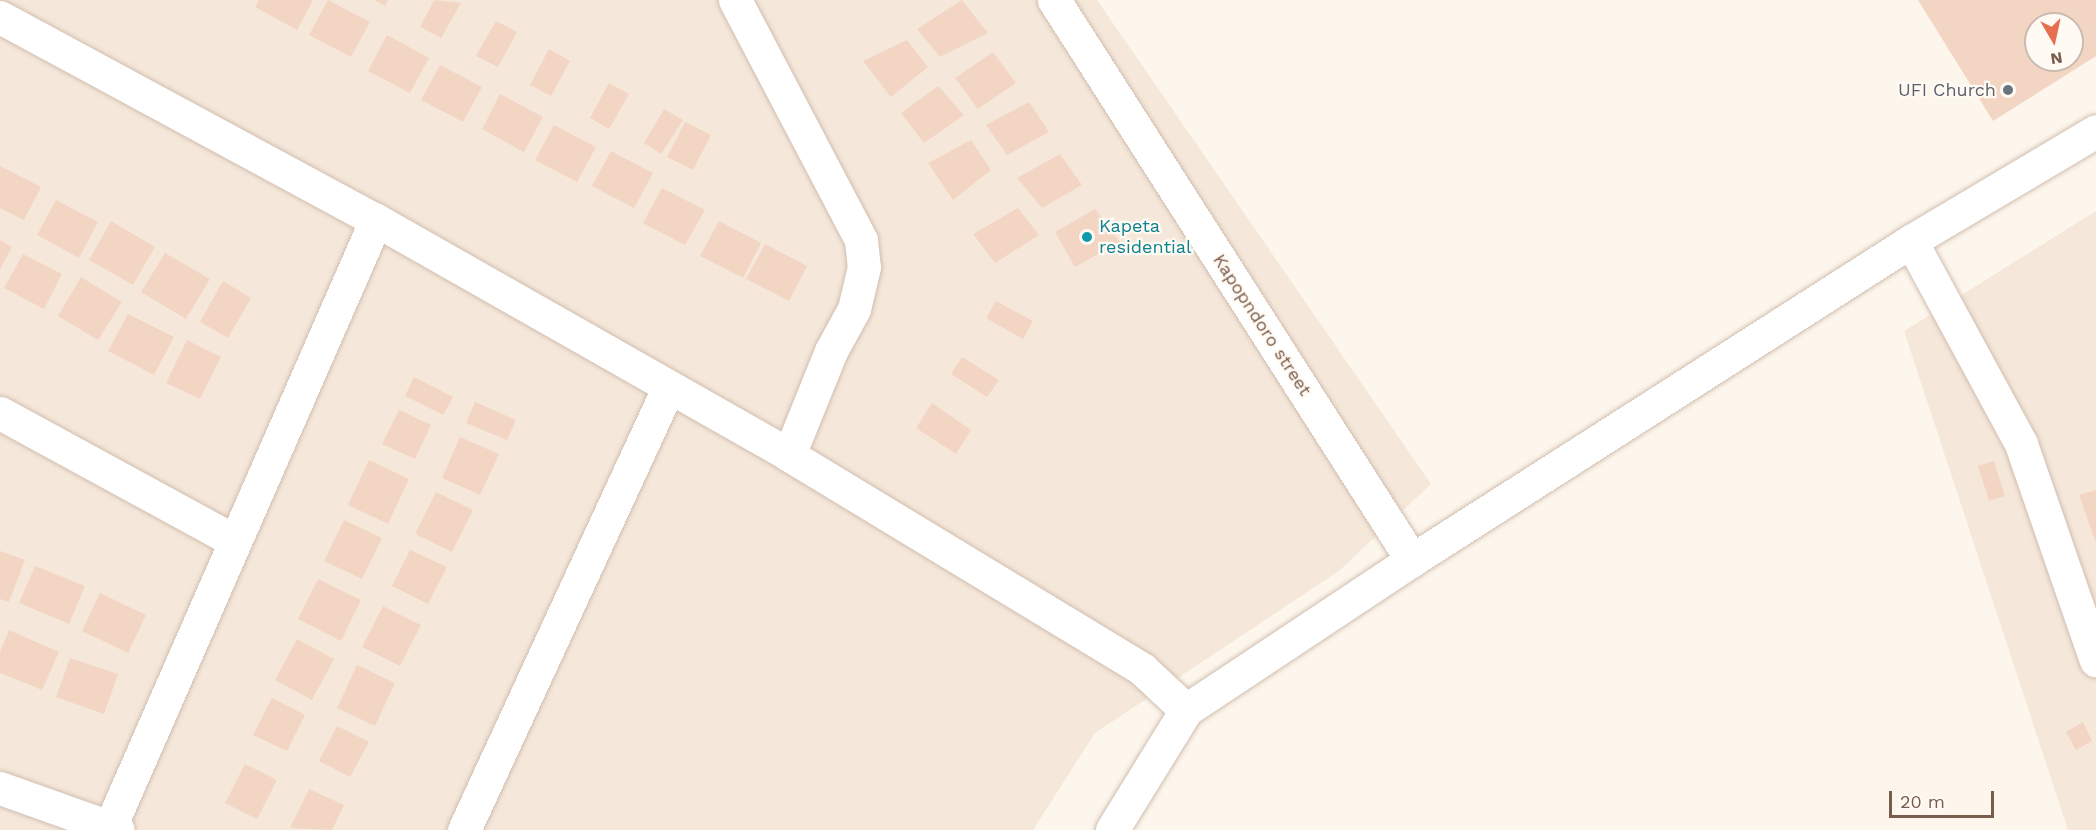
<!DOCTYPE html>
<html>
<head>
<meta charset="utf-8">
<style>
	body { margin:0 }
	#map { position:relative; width:2096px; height:830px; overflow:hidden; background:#fdf6ec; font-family:"Work Sans",sans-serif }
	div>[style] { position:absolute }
	.residential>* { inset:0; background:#f5e8da }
	.building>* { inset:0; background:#f3d5c3 }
	.roads { filter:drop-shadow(0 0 2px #d1beb0) drop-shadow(0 0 2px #d1beb0) }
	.street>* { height:33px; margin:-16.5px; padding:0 16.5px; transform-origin:16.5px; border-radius:16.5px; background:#fff }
	.secondary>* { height:33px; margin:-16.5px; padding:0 16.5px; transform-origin:16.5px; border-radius:16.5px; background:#fff }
	.dots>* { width:16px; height:16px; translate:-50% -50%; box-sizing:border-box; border:3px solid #fffaf3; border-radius:50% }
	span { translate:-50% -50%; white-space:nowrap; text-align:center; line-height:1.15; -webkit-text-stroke:4.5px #fffaf3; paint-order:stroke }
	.worship-label { font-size:18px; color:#5b616d }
	.right { translate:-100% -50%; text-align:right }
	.culture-label { font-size:18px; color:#0d838f }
	.left { translate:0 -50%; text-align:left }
	.street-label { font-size:18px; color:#7a5c4d }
	.north { position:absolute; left:2024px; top:12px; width:60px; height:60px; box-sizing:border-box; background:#fffaf3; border:2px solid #cabbb1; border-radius:50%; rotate:171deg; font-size:16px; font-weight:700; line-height:24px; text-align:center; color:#7a5c4d }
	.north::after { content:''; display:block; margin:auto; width:21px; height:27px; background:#e76f51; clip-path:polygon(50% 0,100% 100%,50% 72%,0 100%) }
	.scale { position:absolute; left:1889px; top:791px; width:105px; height:27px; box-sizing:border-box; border:3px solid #7a5c4d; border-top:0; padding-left:8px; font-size:18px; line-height:21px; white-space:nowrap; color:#7a5c4d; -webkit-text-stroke:4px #fffaf3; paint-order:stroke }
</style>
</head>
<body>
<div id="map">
	<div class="residential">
		<i style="clip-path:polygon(0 0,1097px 0,1431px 484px,1339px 571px,1095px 733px,1033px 830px,0 830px)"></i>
		<i style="clip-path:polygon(2096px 211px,2096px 830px,2068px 830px,1904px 331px)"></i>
	</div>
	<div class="building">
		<i style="clip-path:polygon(259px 0,313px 0,297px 30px,255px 7px)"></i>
		<i style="clip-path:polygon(328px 0,370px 22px,351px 57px,309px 35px)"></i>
		<i style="clip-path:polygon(374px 0,388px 0,385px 6px)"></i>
		<i style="clip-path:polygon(434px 0,461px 3px,441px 38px,420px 27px)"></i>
		<i style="clip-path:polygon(962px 0,988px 33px,940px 57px,917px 29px)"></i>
		<i style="clip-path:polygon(evenodd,1918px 0,2096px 0,2096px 56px,1993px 121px,1918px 0,2036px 24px,2072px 24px,2072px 60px,2036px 60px,2036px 24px)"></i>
		<i style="clip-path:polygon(496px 21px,517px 32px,498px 67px,476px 56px)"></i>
		<i style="clip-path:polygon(387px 35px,429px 58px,410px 93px,368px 71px)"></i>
		<i style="clip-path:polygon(907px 40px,928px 67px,891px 97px,863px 61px)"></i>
		<i style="clip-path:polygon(549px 49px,570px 61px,551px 96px,530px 85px)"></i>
		<i style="clip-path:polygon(993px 52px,1016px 83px,978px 109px,955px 78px)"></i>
		<i style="clip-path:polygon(440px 65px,482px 87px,463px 122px,421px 100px)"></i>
		<i style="clip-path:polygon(609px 83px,629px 94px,609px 129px,590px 118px)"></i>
		<i style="clip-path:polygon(938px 86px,964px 115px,924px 143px,901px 113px)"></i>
		<i style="clip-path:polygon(500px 94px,543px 117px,524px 152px,482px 129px)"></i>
		<i style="clip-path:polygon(1029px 102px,1049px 132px,1007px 155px,986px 125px)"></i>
		<i style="clip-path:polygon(664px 109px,683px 120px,661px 154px,644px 143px)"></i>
		<i style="clip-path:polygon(685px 122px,711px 135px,693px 170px,667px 157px)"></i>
		<i style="clip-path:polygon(554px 125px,596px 147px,577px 182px,535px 160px)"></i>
		<i style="clip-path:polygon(971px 140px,991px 170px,953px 200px,928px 163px)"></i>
		<i style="clip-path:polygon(611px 151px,653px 173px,634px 208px,592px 186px)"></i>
		<i style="clip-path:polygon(1060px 154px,1082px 185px,1042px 208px,1017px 178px)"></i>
		<i style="clip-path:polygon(0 166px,41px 187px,24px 220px,0 208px)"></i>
		<i style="clip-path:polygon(662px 188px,705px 210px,685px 245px,643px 223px)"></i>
		<i style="clip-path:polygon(56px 200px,98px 222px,79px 258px,37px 235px)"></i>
		<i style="clip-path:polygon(1018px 208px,1039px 235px,995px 263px,973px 234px)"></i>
		<i style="clip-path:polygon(1095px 209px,1120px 242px,1075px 267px,1055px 232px)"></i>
		<i style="clip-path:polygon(111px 221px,155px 247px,133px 285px,89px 260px)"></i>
		<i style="clip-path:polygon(719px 221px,761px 243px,743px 278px,700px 256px)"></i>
		<i style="clip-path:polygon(0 240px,12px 247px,0 269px)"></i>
		<i style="clip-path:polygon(765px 244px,807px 266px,789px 301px,746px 279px)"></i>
		<i style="clip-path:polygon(165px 253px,210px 279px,186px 319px,141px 292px)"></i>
		<i style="clip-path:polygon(23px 254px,62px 274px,44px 309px,4px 288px)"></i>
		<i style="clip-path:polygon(81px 277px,122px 302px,98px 340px,58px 316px)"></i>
		<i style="clip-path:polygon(223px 281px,251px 298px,228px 338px,200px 322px)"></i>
		<i style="clip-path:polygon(996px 301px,1033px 321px,1023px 339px,986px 318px)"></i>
		<i style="clip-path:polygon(128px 314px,174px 337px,154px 375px,108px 351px)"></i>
		<i style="clip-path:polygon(187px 340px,221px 357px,200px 399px,166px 383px)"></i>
		<i style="clip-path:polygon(962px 357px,999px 380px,987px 397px,951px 374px)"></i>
		<i style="clip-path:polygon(414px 377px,453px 397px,443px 415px,405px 396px)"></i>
		<i style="clip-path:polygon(475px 402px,516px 420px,507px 440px,466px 423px)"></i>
		<i style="clip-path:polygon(932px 403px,971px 430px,956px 454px,916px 428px)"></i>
		<i style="clip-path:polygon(399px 410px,431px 425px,415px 459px,382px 444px)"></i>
		<i style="clip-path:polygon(460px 437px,499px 454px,480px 495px,442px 478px)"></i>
		<i style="clip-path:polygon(369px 460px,409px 479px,388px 524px,348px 505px)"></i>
		<i style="clip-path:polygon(1994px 461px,2005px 496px,1989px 501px,1978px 466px)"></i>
		<i style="clip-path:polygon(2096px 490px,2096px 543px,2079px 495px)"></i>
		<i style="clip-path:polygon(436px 492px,473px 510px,452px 552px,415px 534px)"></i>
		<i style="clip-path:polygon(344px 520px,382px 538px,362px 579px,324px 561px)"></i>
		<i style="clip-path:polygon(410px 550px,447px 567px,428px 604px,392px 586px)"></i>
		<i style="clip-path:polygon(0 551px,25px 560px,9px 602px,0 599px)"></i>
		<i style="clip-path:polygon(35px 566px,85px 586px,69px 624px,19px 603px)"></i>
		<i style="clip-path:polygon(318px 579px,361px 600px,341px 641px,298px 619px)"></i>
		<i style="clip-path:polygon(100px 593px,146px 615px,128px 653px,82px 631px)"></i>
		<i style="clip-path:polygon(383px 606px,421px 625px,400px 666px,362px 647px)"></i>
		<i style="clip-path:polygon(9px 630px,59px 652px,42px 690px,0 673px,0 652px)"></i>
		<i style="clip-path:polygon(297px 639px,334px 659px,312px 700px,275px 680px)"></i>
		<i style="clip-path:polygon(70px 658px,118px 674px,104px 714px,56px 697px)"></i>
		<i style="clip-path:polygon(357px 665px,395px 683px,375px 726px,337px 708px)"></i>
		<i style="clip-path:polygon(272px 698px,305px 715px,287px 751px,253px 735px)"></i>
		<i style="clip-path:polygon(2083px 722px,2092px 741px,2076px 750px,2066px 732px)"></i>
		<i style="clip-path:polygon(337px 726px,369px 742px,350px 777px,319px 761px)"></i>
		<i style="clip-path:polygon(245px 764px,277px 780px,257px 819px,225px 803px)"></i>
		<i style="clip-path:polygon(309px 789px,344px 805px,332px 830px,290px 828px)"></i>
	</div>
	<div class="roads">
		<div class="street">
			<i style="left:735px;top:0;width:271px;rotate:62.3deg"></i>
			<i style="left:861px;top:240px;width:27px;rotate:84deg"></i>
			<i style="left:864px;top:267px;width:43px;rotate:103.4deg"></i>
			<i style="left:854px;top:309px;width:48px;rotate:118.7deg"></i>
			<i style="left:831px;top:351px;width:112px;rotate:112deg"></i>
			<i style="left:1054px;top:0;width:665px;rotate:57.41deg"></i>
			<i style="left:0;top:17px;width:427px;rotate:28.4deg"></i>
			<i style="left:376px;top:220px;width:475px;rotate:29.6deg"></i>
			<i style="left:789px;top:455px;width:413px;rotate:31.2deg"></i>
			<i style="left:1142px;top:669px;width:60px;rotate:43deg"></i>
			<i style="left:1911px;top:241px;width:231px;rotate:61.5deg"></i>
			<i style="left:2021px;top:444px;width:229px;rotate:70.9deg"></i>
			<i style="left:0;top:413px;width:265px;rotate:28.6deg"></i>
			<i style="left:0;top:788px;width:125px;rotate:19.6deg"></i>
			<i style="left:110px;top:827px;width:663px;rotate:-66.34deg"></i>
			<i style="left:464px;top:830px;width:486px;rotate:-65.2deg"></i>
		</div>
		<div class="secondary">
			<i style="left:1112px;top:830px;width:141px;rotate:-58.3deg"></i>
			<i style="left:1186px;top:710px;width:271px;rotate:-33.6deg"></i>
			<i style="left:1412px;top:560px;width:592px;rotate:-32.59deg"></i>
			<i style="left:1911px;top:241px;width:215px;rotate:-30.7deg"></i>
		</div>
	</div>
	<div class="dots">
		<i style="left:2008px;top:90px;background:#6b7280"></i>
		<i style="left:1087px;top:237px;background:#0f9aa8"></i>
	</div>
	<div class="worship-label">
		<span class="right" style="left:1996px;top:90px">UFI Church</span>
	</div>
	<div class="culture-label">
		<span class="left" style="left:1099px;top:237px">Kapeta<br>residential</span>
	</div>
	<div class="street-label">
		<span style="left:1262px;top:325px;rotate:57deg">Kapopndoro street</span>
	</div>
	<div class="north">N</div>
	<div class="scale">20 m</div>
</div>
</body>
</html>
